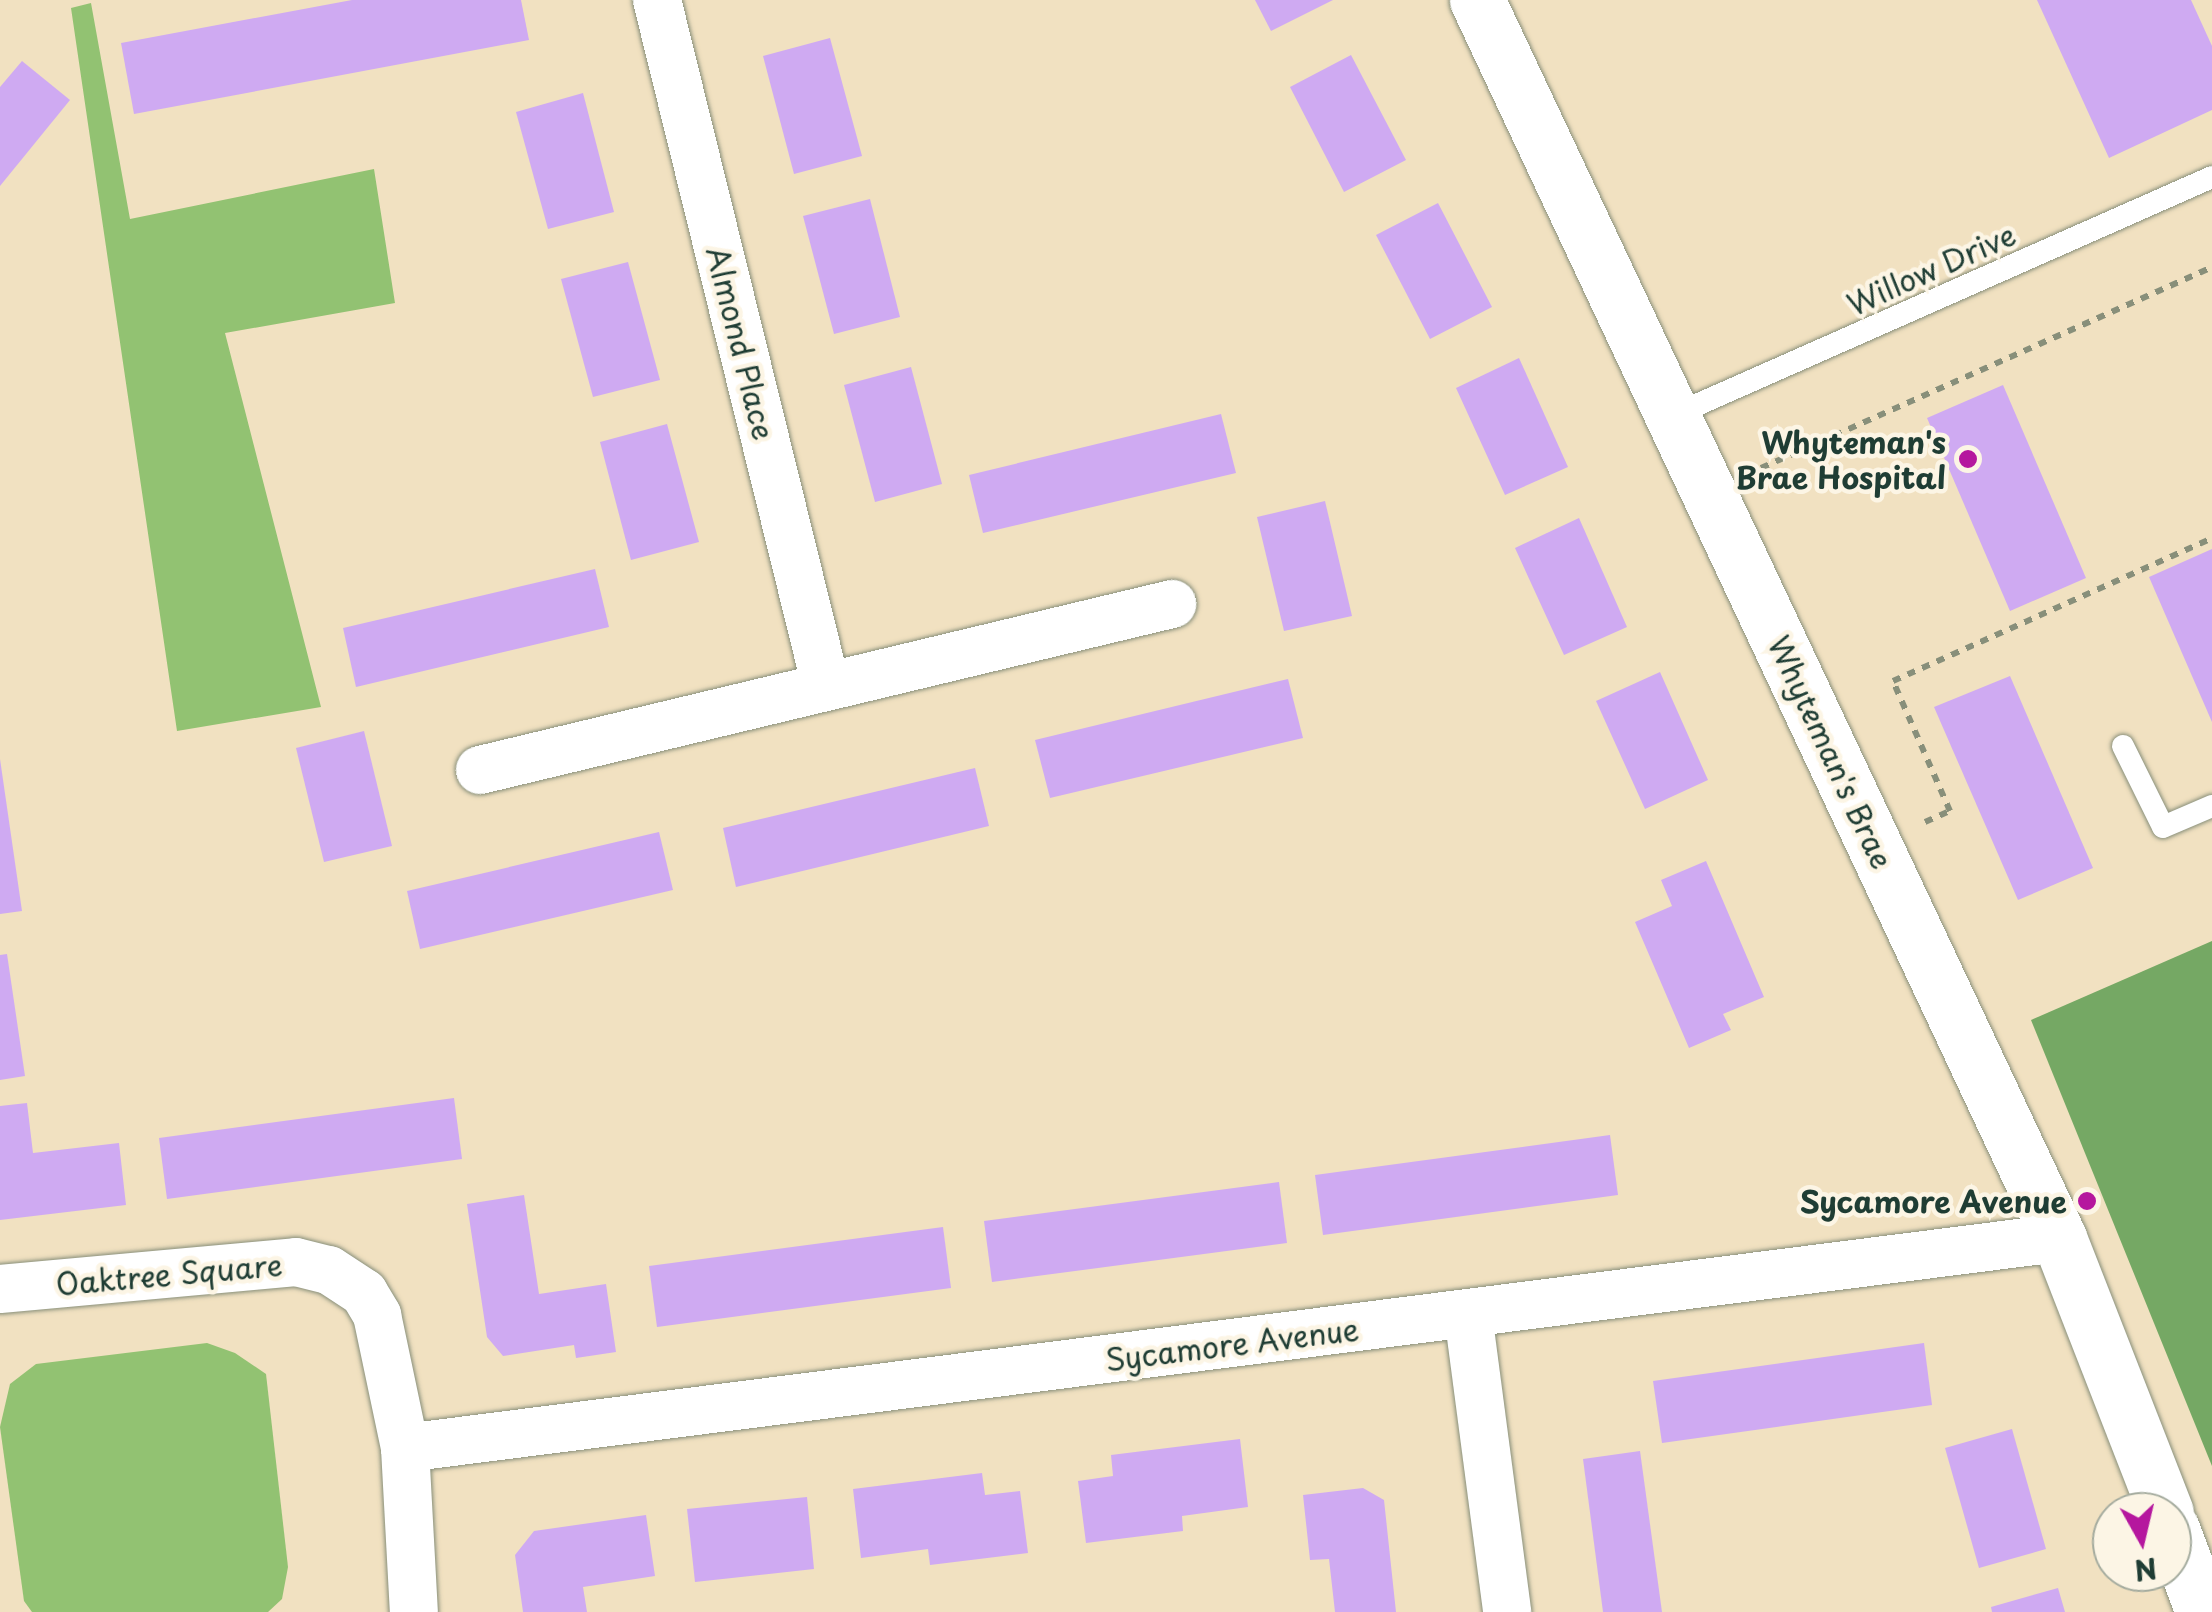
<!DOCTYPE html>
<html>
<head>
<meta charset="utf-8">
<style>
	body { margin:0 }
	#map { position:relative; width:2212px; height:1612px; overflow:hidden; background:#f1e1c1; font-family:"Playpen Sans",sans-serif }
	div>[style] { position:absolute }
	.green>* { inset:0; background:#92c272 }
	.forest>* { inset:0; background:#75a864 }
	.building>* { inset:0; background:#cfaaf2 }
	.path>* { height:6px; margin-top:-3px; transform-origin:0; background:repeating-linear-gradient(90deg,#888f7a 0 8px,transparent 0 16px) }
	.roads { filter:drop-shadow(0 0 2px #888f7a) drop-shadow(0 0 2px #888f7a) }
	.service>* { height:22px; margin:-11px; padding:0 11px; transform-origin:11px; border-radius:11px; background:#fff }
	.minor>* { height:48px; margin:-24px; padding:0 24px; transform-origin:24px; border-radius:24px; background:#fff }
	.tertiary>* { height:55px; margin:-27.5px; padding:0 27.5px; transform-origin:27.5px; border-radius:27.5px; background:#fff }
	.dots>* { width:28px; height:28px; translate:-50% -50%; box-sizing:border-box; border:5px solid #fcf5e5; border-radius:50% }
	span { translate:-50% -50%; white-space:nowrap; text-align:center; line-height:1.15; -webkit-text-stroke:9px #fcf5e5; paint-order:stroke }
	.street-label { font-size:30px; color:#1f3d34 }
	.poi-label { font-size:30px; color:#1f3d34; font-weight:700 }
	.right { translate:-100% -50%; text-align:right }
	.north { position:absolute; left:2092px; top:1492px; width:100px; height:100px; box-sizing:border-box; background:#fcf5e5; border:2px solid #a4ab9e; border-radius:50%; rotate:172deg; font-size:28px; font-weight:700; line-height:40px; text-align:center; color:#1f3d34 }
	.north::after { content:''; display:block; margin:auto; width:35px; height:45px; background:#b5179e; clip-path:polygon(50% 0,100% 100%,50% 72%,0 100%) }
</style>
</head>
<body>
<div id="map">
	<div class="green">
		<i style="clip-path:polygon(91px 3px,130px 219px,374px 169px,395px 303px,225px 333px,321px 707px,177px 731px,71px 8px)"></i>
		<i style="clip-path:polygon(207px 1343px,235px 1353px,266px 1374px,288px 1567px,282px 1599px,268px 1612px,32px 1612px,24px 1601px,0 1427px,10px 1384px,36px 1364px)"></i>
	</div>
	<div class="forest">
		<i style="clip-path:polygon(2212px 941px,2212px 1466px,2031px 1020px)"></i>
	</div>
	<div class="building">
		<i style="clip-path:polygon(352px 0,521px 0,529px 40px,134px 114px,121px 43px)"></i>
		<i style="clip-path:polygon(1255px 0,1333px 0,1271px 31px)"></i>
		<i style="clip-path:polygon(2037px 0,2191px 0,2212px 46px,2212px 110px,2109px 158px)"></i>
		<i style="clip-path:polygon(830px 38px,862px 156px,794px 174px,763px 56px)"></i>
		<i style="clip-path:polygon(1351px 55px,1406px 160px,1344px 192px,1290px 87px)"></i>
		<i style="clip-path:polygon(22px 61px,70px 100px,0 186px,0 87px)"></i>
		<i style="clip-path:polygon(583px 93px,614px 212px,548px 229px,516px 112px)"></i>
		<i style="clip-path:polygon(870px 199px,900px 317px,834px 334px,803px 216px)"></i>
		<i style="clip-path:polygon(1438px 203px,1492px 307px,1430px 339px,1376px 235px)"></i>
		<i style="clip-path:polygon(628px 262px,660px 380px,593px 397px,561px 279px)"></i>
		<i style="clip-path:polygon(1519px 358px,1568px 467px,1505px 495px,1456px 388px)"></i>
		<i style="clip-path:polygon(911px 367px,942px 484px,875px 502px,844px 385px)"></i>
		<i style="clip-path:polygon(2003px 385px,2086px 578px,2010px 611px,1927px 418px)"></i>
		<i style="clip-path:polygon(1221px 414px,1236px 473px,983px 533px,969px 475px)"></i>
		<i style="clip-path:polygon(667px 424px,699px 542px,631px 560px,600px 442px)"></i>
		<i style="clip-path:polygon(1325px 501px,1352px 616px,1284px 631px,1257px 517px)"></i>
		<i style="clip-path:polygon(1579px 518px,1627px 627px,1564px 655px,1515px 548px)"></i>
		<i style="clip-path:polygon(2212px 549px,2212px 722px,2149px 577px)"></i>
		<i style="clip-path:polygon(595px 569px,609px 627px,356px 687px,343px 628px)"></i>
		<i style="clip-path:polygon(1660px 672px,1708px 780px,1645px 809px,1596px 701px)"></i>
		<i style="clip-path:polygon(2010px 676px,2093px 868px,2018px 900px,1934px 707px)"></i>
		<i style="clip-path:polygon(1288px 679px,1303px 738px,1050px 798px,1035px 740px)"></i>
		<i style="clip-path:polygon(364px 731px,392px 846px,324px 862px,296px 748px)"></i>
		<i style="clip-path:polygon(0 759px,22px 911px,0 914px)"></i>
		<i style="clip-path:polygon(975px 768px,989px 826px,736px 887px,723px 828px)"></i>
		<i style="clip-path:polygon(659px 832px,673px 890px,420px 949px,407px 891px)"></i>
		<i style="clip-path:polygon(1706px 861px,1764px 997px,1723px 1014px,1731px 1030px,1689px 1048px,1635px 922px,1672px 906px,1661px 880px)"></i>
		<i style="clip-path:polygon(7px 954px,25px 1076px,0 1080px,0 955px)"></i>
		<i style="clip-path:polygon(454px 1098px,462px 1159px,167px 1199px,159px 1138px)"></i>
		<i style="clip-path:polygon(27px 1103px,33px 1153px,119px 1143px,126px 1205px,0 1220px,0 1106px)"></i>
		<i style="clip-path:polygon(1610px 1135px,1618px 1195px,1323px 1235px,1315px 1175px)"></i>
		<i style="clip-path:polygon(1279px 1182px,1287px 1243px,992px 1282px,984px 1221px)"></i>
		<i style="clip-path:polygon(524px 1195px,539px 1294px,606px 1284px,616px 1352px,576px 1358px,574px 1345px,503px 1356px,487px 1337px,467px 1204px)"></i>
		<i style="clip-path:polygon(943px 1227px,951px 1288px,657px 1327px,649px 1266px)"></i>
		<i style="clip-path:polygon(1924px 1343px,1932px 1405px,1662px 1443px,1653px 1381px)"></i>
		<i style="clip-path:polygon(2012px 1429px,2046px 1549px,1979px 1568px,1945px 1448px)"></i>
		<i style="clip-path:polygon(1240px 1439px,1248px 1507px,1182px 1516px,1183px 1531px,1086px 1543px,1078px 1481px,1113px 1476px,1111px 1455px)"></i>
		<i style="clip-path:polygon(1640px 1451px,1662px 1612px,1603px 1612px,1583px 1459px)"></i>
		<i style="clip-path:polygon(982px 1473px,985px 1495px,1020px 1491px,1028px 1553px,930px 1565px,928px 1549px,861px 1558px,853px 1489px)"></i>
		<i style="clip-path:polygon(1363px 1488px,1384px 1500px,1396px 1612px,1335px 1612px,1329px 1559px,1310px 1560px,1303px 1495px)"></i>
		<i style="clip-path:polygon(807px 1497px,814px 1569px,695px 1582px,687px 1509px)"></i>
		<i style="clip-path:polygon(646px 1515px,655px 1576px,583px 1587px,587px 1612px,523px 1612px,515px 1555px,534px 1531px)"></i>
		<i style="clip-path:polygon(2058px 1588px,2065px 1612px,1992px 1612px,1991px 1607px)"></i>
	</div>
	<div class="path">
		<i style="left:1761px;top:468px;width:494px;rotate:-24deg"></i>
		<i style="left:1925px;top:822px;width:27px;rotate:-24deg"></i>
		<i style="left:1950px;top:811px;width:142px;rotate:-113.7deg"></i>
		<i style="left:1893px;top:681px;width:350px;rotate:-24.1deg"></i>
	</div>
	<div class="roads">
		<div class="service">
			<i style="left:1674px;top:415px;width:588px;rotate:-23.86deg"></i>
			<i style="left:2123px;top:746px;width:90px;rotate:63.7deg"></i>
			<i style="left:2163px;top:827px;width:53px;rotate:-23.2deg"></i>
		</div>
		<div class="minor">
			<i style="left:657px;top:0;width:707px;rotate:76.16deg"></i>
			<i style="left:480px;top:770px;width:712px;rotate:-13.49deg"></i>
			<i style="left:0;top:1289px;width:297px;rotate:-5.2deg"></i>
			<i style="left:296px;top:1262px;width:34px;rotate:14deg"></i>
			<i style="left:329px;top:1270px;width:42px;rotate:33.3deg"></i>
			<i style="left:364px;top:1293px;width:26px;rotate:59deg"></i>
			<i style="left:377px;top:1315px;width:136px;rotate:78.1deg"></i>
			<i style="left:405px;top:1448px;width:164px;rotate:86.9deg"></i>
			<i style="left:1468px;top:1314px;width:301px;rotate:82.5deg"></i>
			<i style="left:405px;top:1448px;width:1667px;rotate:-7.24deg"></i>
		</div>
		<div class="tertiary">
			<i style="left:1477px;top:0;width:1368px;rotate:64.82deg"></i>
			<i style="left:2059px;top:1238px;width:294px;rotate:68.7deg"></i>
			<i style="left:2172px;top:1529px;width:89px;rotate:69.5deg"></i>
		</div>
	</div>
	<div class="dots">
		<i style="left:1968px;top:459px;background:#b5179e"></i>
		<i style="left:2087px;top:1201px;background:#b5179e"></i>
	</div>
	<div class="street-label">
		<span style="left:1931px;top:269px;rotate:-24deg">Willow Drive</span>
		<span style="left:741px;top:343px;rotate:76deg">Almond Place</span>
		<span style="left:1831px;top:752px;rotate:65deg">Whyteman's Brae</span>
		<span style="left:169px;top:1274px;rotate:-5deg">Oaktree Square</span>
		<span style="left:1232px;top:1344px;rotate:-7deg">Sycamore Avenue</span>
	</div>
	<div class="poi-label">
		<span class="right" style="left:1946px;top:459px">Whyteman's<br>Brae Hospital</span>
		<span class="right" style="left:2067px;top:1201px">Sycamore Avenue</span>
	</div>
	<div class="north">N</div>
</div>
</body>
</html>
